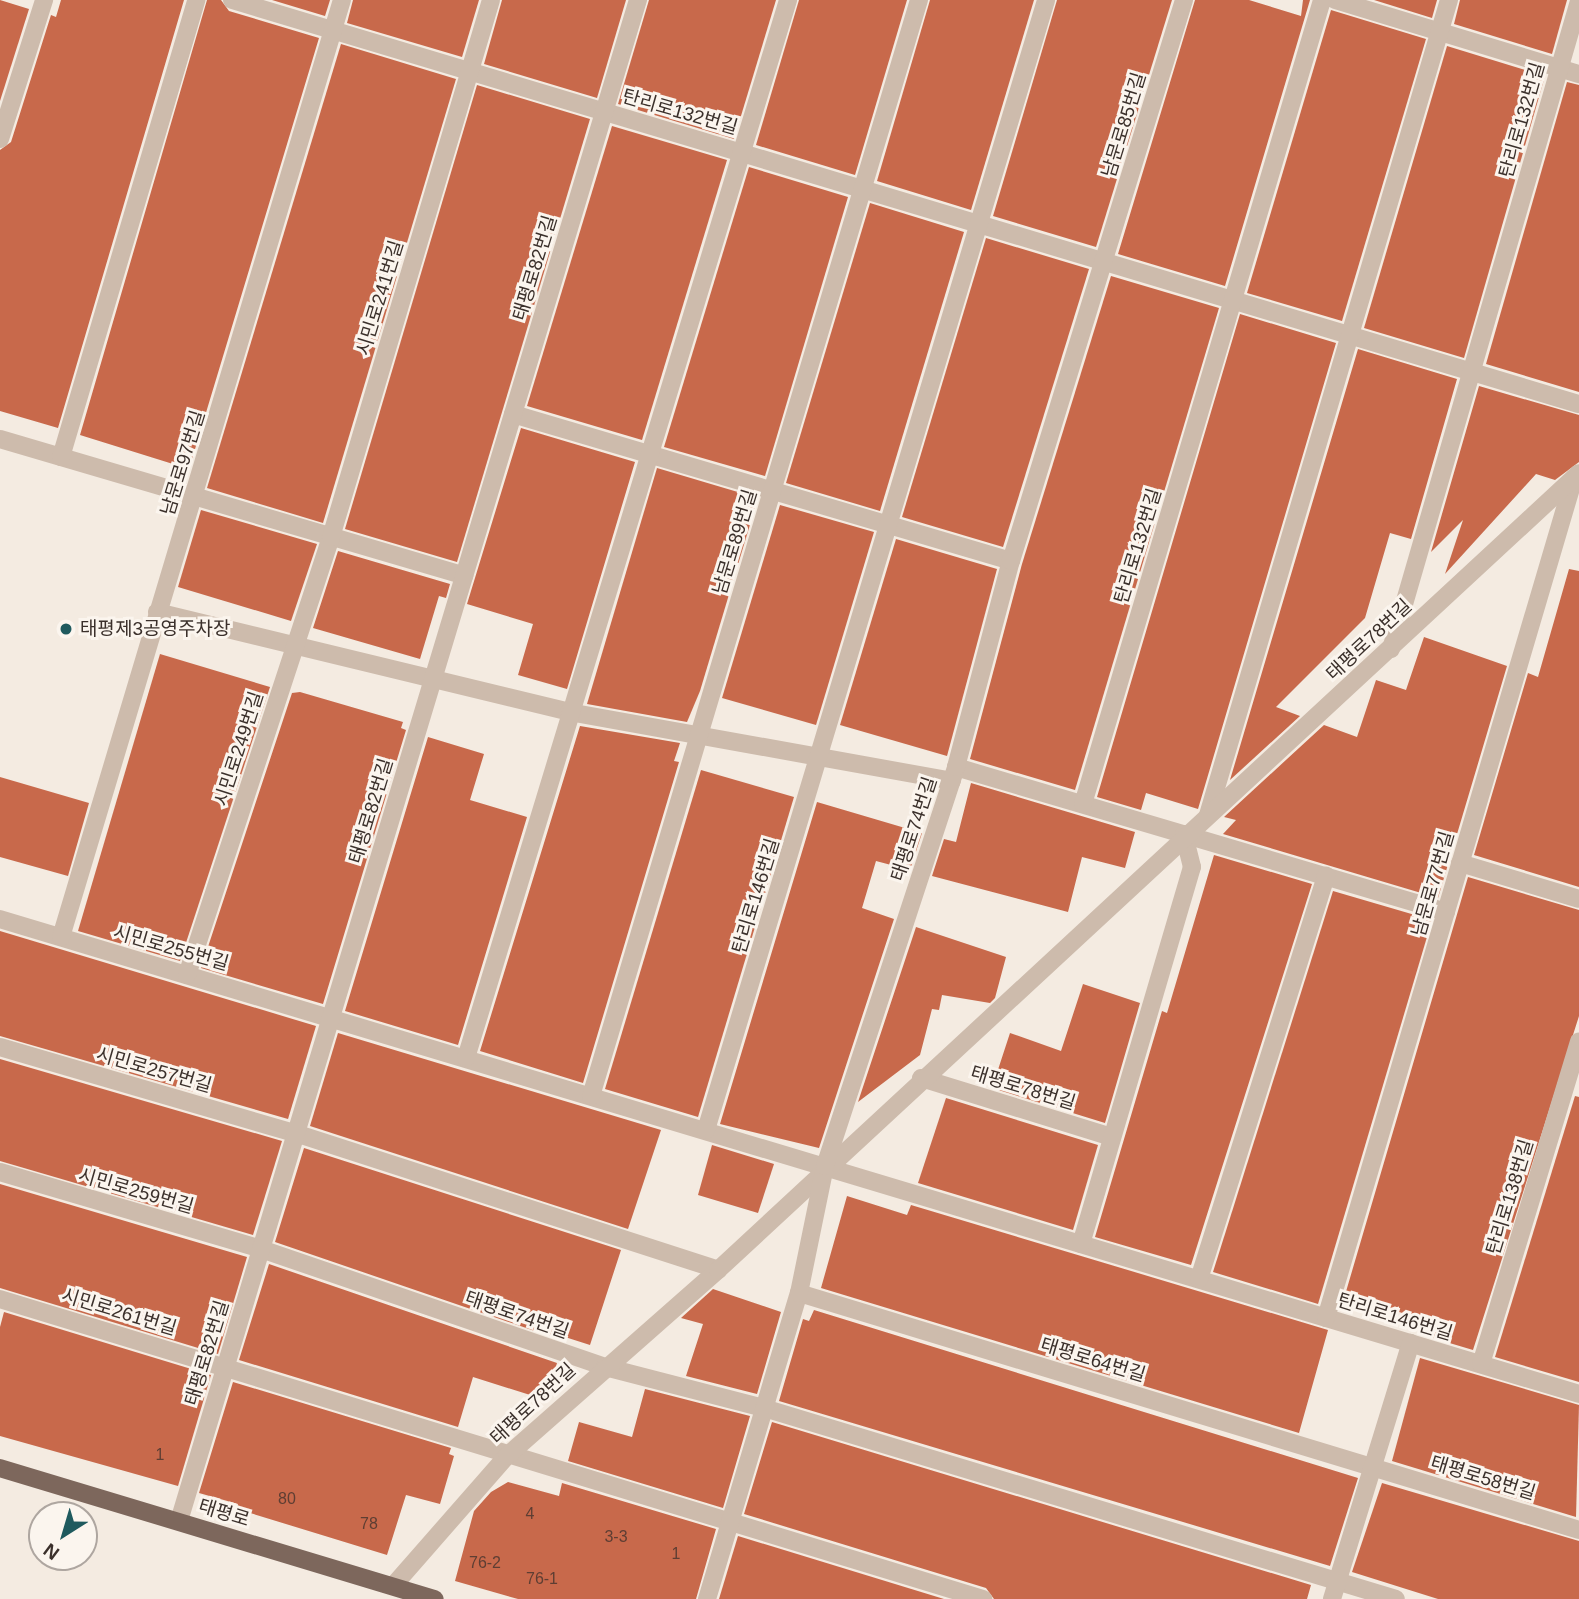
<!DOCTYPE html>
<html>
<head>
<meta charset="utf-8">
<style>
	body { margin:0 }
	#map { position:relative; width:1579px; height:1599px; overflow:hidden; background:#f4ebe1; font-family:Helvetica,"Noto Sans KR",sans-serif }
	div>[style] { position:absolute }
	.building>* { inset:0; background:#c8694b }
	.minor>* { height:18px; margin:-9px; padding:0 9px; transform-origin:9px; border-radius:9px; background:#cdbbac }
	.major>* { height:18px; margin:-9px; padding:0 9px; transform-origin:9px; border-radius:9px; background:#7d675c }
	.dots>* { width:19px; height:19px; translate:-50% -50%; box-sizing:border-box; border:4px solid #fbf5ee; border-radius:50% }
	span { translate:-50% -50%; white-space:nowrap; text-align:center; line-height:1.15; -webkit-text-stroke:6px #fbf5ee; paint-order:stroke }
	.number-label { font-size:16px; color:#5e3e33 }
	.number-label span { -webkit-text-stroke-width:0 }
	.street-label { font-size:19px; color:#3b302b }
	.poi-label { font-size:19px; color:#3b302b }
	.left { translate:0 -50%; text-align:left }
	.north { position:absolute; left:28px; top:1501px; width:70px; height:70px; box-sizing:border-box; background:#fbf5ee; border:2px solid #aea6a0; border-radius:50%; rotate:217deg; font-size:19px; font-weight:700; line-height:28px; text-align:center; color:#3b302b }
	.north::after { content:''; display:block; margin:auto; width:24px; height:32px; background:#1f5a5e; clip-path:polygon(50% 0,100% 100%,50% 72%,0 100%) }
</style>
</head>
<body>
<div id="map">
	<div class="building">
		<i style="clip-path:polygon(0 0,29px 9px,0 101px)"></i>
		<i style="clip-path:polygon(61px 0,184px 0,58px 428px,0 411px,0 150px,11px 142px,51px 15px,56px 17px)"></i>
		<i style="clip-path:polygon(207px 0,221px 0,229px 11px,319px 38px,189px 469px,80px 435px)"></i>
		<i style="clip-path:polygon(272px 0,330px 0,325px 16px)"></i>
		<i style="clip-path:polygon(353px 0,479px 0,462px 57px,347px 23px)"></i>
		<i style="clip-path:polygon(502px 0,626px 0,597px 98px,484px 64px)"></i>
		<i style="clip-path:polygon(649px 0,776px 0,734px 139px,618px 104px)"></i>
		<i style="clip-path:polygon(799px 0,907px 0,855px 175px,756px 145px)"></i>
		<i style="clip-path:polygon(930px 0,1034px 0,971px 210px,877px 181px)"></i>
		<i style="clip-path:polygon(1057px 0,1172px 0,1096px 247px,993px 216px)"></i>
		<i style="clip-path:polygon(1195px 0,1249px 0,1301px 16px,1303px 0,1310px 0,1225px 286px,1118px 254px)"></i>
		<i style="clip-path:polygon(1374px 0,1437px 0,1432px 18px)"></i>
		<i style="clip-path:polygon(1460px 0,1567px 0,1552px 54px,1454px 24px)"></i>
		<i style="clip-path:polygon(1331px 10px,1426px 39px,1342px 321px,1247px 293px)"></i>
		<i style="clip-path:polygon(341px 44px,456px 79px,323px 523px,207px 488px)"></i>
		<i style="clip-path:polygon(1447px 46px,1545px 76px,1464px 358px,1364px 328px)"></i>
		<i style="clip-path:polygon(1567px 82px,1579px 85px,1579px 392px,1486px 364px)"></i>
		<i style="clip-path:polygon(477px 85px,590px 119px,457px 562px,345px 529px)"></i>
		<i style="clip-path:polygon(612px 126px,727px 160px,642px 440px,527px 406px)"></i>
		<i style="clip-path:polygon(749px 167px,848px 197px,765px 476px,664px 447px)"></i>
		<i style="clip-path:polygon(870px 203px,964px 232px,880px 511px,786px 483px)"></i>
		<i style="clip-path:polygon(986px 238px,1089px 269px,1003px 547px,902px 517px)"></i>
		<i style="clip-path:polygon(1111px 276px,1219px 308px,1075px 790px,970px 759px,1022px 564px)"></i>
		<i style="clip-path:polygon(1240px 314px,1336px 343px,1198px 809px,1146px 793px,1141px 810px,1097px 797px)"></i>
		<i style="clip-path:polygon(1358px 349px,1457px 379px,1411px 539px,1390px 533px,1365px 618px,1276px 707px,1300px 716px,1230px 780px)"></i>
		<i style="clip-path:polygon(1479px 386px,1579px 415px,1579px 462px,1555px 480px,1536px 474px,1445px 574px,1463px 520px,1431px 552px)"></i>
		<i style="clip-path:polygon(521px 428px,635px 462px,567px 689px,518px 675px,533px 624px,467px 604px)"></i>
		<i style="clip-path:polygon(657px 468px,758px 498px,700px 691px,687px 722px,587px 704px)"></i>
		<i style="clip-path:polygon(780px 505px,874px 532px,816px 725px,722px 698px)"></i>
		<i style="clip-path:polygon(201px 510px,317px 544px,291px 621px,178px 587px)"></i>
		<i style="clip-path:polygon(896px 539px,997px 569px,947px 756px,840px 725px)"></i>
		<i style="clip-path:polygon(338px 551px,450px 584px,446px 598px,439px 596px,420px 659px,313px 628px)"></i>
		<i style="clip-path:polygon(1569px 569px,1579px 571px,1579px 887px,1474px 855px,1528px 673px,1538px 677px)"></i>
		<i style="clip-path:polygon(1424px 637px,1507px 666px,1438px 898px,1223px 834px,1236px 820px,1224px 817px,1324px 725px,1357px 737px,1376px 680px,1406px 690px)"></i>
		<i style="clip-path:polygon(160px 654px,270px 687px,180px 961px,78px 931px)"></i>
		<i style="clip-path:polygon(300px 692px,403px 722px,401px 728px,406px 730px,323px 1004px,201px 968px,292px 693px)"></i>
		<i style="clip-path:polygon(580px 726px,680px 743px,674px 761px,679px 762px,583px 1083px,480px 1051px)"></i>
		<i style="clip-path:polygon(428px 737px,484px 754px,470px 800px,527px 817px,458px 1045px,345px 1011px)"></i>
		<i style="clip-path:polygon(701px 770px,794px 797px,698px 1117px,605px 1089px)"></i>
		<i style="clip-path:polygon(0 777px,89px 803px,68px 876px,0 857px)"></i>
		<i style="clip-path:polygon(971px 783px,1135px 832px,1125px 868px,1082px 857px,1068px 912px,932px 876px,944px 839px,956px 842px)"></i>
		<i style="clip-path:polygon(817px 802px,922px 833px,910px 870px,876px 861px,862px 908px,894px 919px,819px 1148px,720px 1124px)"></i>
		<i style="clip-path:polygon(1214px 855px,1312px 884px,1191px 1265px,1095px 1237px,1162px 1011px,1167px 1013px)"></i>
		<i style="clip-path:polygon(1468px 877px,1579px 910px,1579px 1016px,1473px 1350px,1426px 1336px,1431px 1322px,1345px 1295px)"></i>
		<i style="clip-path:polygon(1333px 891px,1432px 920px,1318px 1304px,1213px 1272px)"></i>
		<i style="clip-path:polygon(916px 927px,1006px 957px,995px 998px,990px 1003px,942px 995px,939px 1010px,932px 1009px,920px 1055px,858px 1102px)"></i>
		<i style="clip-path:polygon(0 931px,316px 1026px,288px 1119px,0 1036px)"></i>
		<i style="clip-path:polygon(1083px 984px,1140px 1003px,1105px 1123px,992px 1088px,1010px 1033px,1061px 1051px)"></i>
		<i style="clip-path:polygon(338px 1033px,661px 1130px,628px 1229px,310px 1126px)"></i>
		<i style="clip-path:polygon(0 1059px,282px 1141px,253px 1235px,0 1161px)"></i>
		<i style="clip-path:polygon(1575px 1096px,1579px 1097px,1579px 1382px,1495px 1357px)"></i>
		<i style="clip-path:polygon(946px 1098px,1098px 1145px,1073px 1230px,918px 1183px)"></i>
		<i style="clip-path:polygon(712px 1145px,774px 1164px,758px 1213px,698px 1195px)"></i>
		<i style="clip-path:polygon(304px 1148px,621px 1250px,590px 1345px,565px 1337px,564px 1341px,275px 1242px)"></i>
		<i style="clip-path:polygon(0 1184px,247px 1257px,218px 1354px,0 1288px)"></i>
		<i style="clip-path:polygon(847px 1196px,907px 1215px,911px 1205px,1328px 1330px,1299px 1433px,821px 1288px)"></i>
		<i style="clip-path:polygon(269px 1264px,557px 1363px,546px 1400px,473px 1377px,458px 1427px,239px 1360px)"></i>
		<i style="clip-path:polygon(713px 1289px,781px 1312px,757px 1394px,686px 1376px,703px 1324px,681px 1318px)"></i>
		<i style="clip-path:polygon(814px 1310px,1358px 1478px,1330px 1566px,779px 1401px,803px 1319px,809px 1321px)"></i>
		<i style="clip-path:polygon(4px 1312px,211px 1375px,178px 1486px,0 1436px,0 1327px)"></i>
		<i style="clip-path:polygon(1420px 1358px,1579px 1405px,1576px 1517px,1392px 1461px)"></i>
		<i style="clip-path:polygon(233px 1382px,451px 1448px,449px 1454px,454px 1456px,440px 1504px,406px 1495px,387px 1555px,237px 1509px,238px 1504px,199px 1493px)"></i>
		<i style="clip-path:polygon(645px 1389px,750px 1416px,723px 1508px,568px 1461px,579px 1422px,632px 1437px)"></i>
		<i style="clip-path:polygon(772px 1422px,1311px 1585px,1307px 1599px,994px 1599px,986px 1588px,744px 1514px)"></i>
		<i style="clip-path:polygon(508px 1482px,559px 1496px,562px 1483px,716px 1529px,696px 1599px,518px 1599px,455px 1581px,474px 1511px,491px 1492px)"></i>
		<i style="clip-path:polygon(1382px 1483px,1579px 1541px,1579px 1599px,1438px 1599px,1352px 1572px)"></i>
		<i style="clip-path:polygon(738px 1536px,944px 1599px,719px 1599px)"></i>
	</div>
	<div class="minor">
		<i style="left:232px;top:0;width:1406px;rotate:16.7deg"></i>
		<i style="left:1335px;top:0;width:255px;rotate:16.9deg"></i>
		<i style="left:0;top:139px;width:146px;rotate:-72.4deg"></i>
		<i style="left:513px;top:414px;width:519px;rotate:16.45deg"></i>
		<i style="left:0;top:439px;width:484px;rotate:16.4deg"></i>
		<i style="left:61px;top:457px;width:477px;rotate:-73.5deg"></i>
		<i style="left:157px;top:612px;width:424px;rotate:13.6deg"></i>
		<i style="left:569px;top:712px;width:389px;rotate:10.2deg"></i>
		<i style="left:1391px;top:649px;width:675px;rotate:-73.82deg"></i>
		<i style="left:956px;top:767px;width:511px;rotate:16.48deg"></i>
		<i style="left:1083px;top:804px;width:839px;rotate:-73.44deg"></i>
		<i style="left:1208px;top:815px;width:850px;rotate:-73.53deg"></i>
		<i style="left:1460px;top:863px;width:124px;rotate:16.8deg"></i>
		<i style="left:0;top:919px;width:1649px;rotate:16.74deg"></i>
		<i style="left:61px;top:937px;width:978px;rotate:-73.31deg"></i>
		<i style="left:187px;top:975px;width:461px;rotate:-71.8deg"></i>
		<i style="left:331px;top:537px;width:560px;rotate:-73.41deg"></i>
		<i style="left:0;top:1047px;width:307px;rotate:16.3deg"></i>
		<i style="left:295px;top:1133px;width:445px;rotate:17.9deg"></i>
		<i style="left:466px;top:1058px;width:1106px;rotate:-73.07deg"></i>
		<i style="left:921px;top:1078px;width:200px;rotate:17.2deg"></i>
		<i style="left:591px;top:1096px;width:1144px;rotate:-73.34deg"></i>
		<i style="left:706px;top:1130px;width:1180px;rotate:-73.25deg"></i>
		<i style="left:0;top:1172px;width:272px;rotate:16.4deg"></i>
		<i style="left:261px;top:1249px;width:364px;rotate:18.9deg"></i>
		<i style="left:605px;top:1367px;width:164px;rotate:14.5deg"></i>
		<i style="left:764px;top:1408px;width:660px;rotate:16.82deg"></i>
		<i style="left:1081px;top:1244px;width:393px;rotate:-73.6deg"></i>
		<i style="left:1192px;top:867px;width:34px;rotate:-104deg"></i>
		<i style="left:1199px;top:1279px;width:423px;rotate:-72.5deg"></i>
		<i style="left:799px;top:1293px;width:815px;rotate:16.9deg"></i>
		<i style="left:0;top:1299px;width:1028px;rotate:16.97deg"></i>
		<i style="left:1326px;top:1318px;width:876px;rotate:-73.55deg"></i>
		<i style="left:1481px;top:1364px;width:337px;rotate:-73.1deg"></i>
		<i style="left:179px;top:1521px;width:1589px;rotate:-73.21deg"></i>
		<i style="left:393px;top:1586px;width:173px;rotate:-48.8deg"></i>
		<i style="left:507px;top:1456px;width:281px;rotate:-41.4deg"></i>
		<i style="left:718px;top:1270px;width:1173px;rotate:-42.79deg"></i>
		<i style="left:707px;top:1599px;width:320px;rotate:-73.3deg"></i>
		<i style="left:799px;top:1293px;width:130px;rotate:-78.4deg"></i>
		<i style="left:825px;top:1166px;width:420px;rotate:-71.8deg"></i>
		<i style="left:956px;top:767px;width:213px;rotate:-75.1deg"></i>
		<i style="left:1011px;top:561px;width:587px;rotate:-72.86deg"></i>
		<i style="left:1332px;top:1599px;width:268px;rotate:-72.9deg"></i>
	</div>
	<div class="major">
		<i style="left:0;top:1468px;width:454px;rotate:16.8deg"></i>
	</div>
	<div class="dots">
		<i style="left:66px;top:629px;background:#1f5a5e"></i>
	</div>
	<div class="number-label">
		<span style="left:160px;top:1455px">1</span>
		<span style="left:287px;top:1499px">80</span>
		<span style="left:530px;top:1514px">4</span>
		<span style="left:369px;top:1524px">78</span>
		<span style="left:616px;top:1537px">3-3</span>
		<span style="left:676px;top:1554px">1</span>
		<span style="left:485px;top:1563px">76-2</span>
		<span style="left:542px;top:1579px">76-1</span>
	</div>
	<div class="street-label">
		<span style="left:680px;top:112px;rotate:16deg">탄리로132번길</span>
		<span style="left:1522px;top:120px;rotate:-74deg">탄리로132번길</span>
		<span style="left:1124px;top:125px;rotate:-73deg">남문로85번길</span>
		<span style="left:535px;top:268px;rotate:-73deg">태평로82번길</span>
		<span style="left:380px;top:298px;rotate:-73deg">시민로241번길</span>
		<span style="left:183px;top:463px;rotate:-73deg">남문로97번길</span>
		<span style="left:735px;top:542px;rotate:-73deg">남문로89번길</span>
		<span style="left:1138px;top:546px;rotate:-73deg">탄리로132번길</span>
		<span style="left:1369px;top:640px;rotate:-43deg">태평로78번길</span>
		<span style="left:239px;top:749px;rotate:-72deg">시민로249번길</span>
		<span style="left:371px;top:811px;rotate:-73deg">태평로82번길</span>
		<span style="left:914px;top:829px;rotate:-72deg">태평로74번길</span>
		<span style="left:1433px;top:884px;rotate:-74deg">남문로77번길</span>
		<span style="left:756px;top:896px;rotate:-73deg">탄리로146번길</span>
		<span style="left:171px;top:948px;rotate:16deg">시민로255번길</span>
		<span style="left:154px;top:1070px;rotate:16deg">시민로257번길</span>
		<span style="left:1023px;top:1088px;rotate:17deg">태평로78번길</span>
		<span style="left:136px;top:1191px;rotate:16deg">시민로259번길</span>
		<span style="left:1510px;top:1197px;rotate:-73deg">탄리로138번길</span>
		<span style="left:119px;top:1312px;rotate:17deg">시민로261번길</span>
		<span style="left:517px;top:1315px;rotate:19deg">태평로74번길</span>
		<span style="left:1395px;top:1317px;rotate:17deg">탄리로146번길</span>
		<span style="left:207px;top:1353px;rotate:-73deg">태평로82번길</span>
		<span style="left:1093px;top:1360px;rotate:17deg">태평로64번길</span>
		<span style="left:533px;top:1404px;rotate:-43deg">태평로78번길</span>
		<span style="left:1483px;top:1478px;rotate:17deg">태평로58번길</span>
		<span style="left:224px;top:1513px;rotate:17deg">태평로</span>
	</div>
	<div class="poi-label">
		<span class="left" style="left:80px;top:629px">태평제3공영주차장</span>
	</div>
	<div class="north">N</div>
</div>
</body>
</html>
